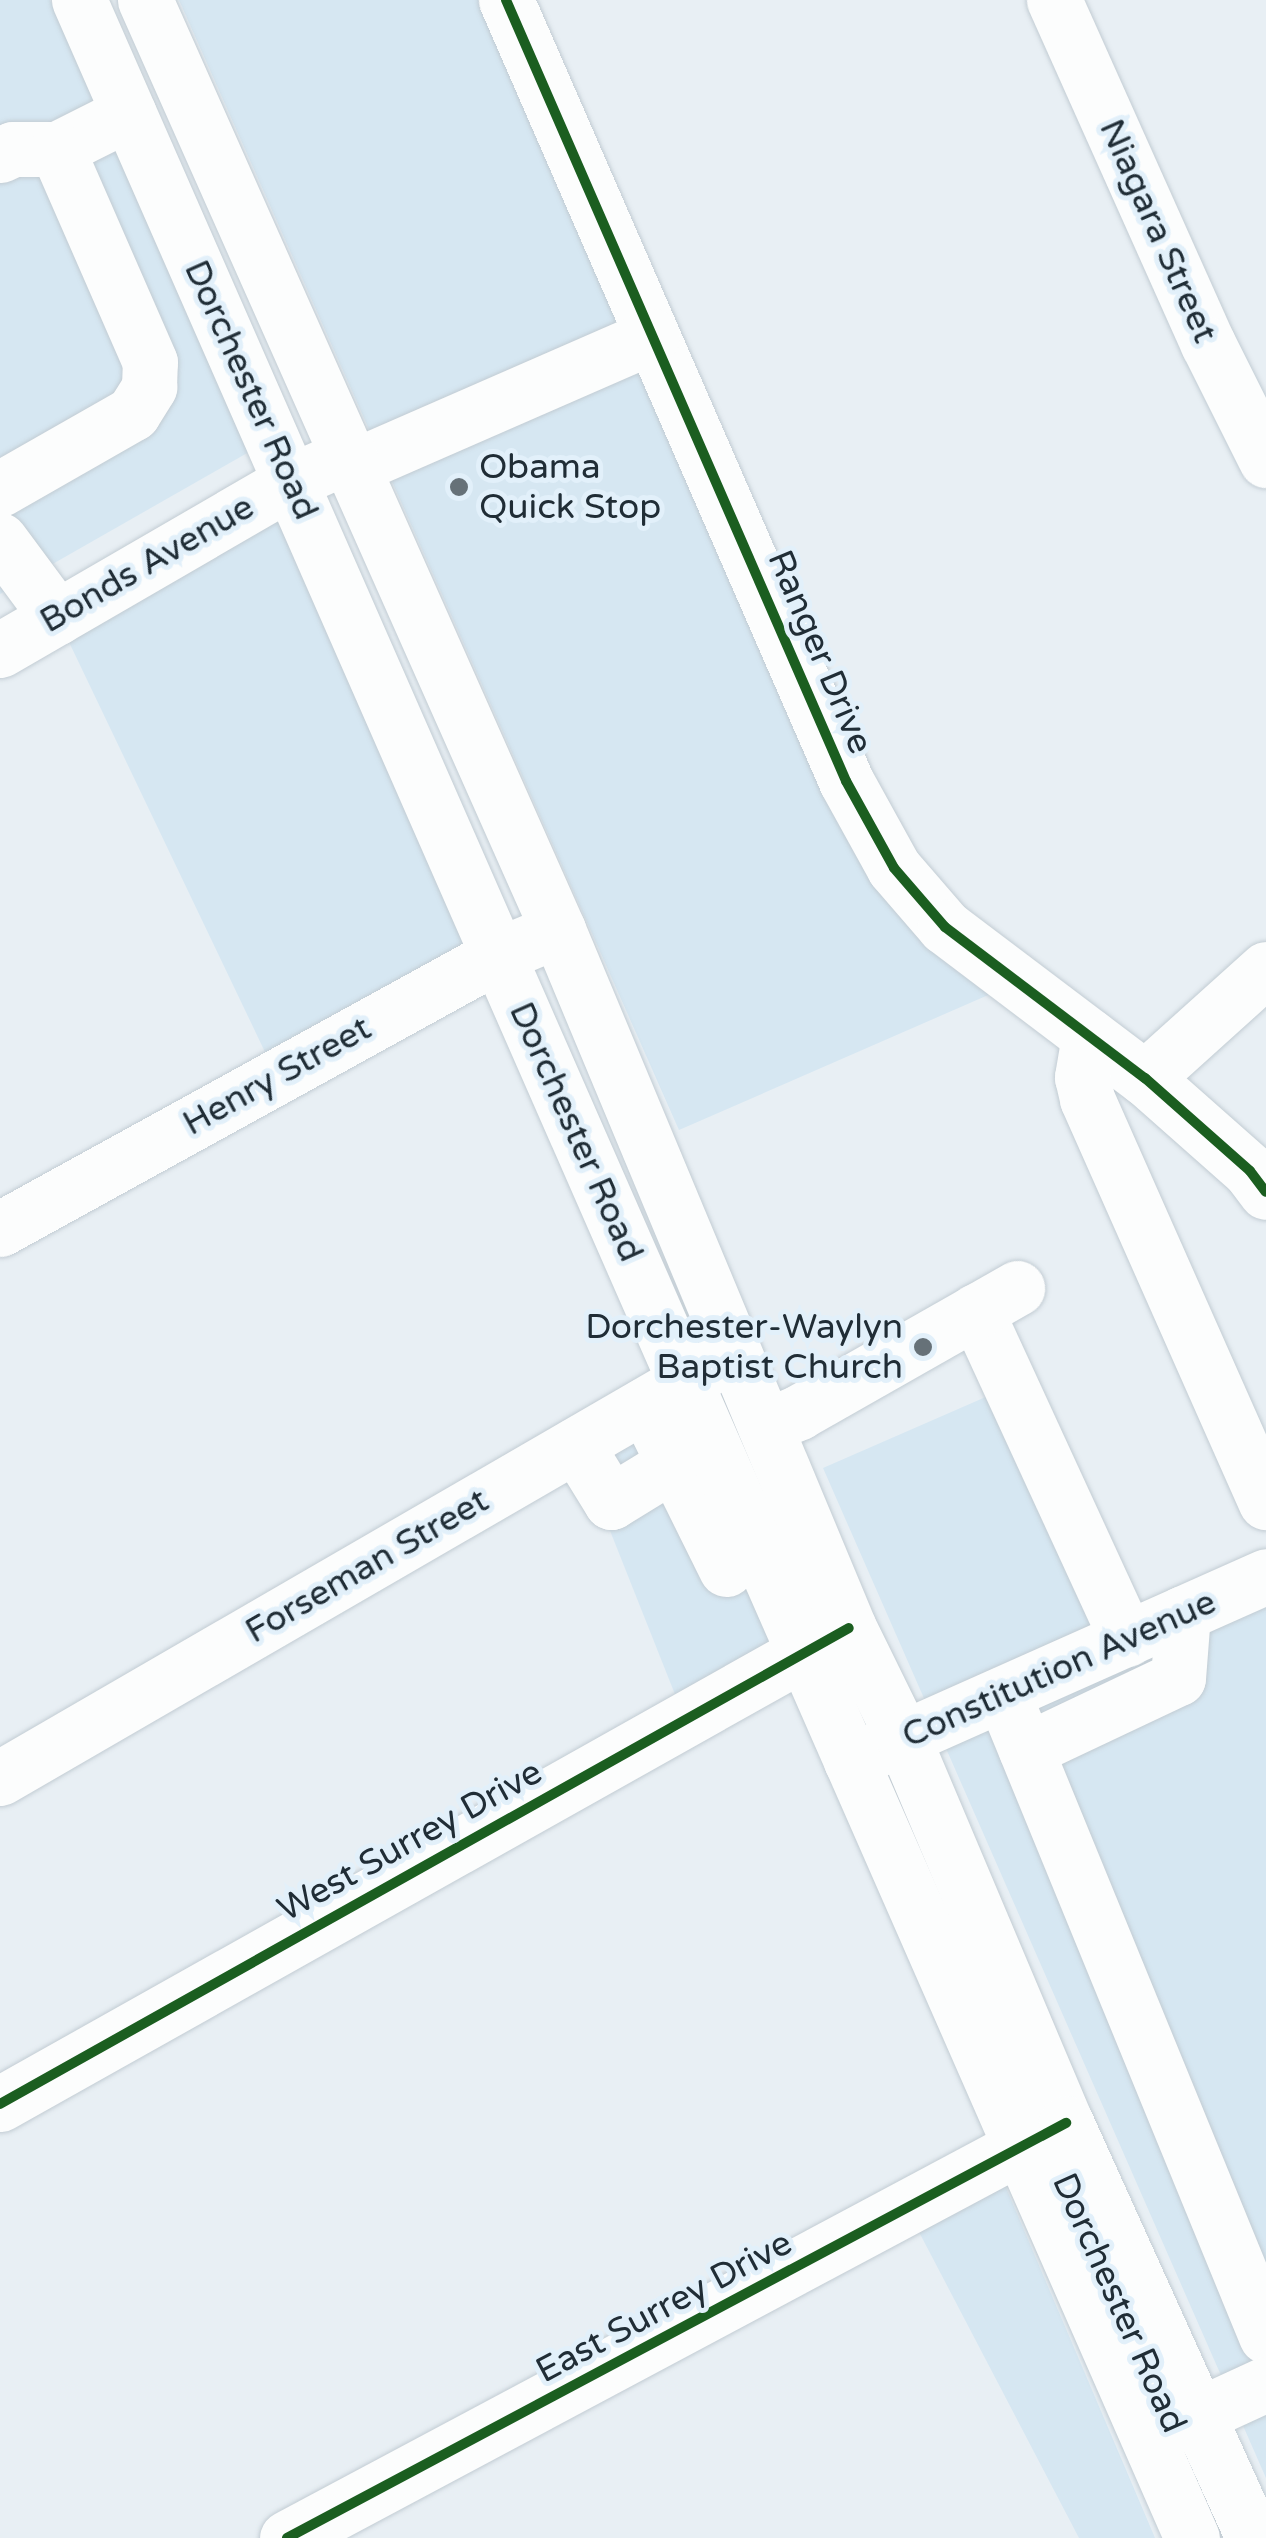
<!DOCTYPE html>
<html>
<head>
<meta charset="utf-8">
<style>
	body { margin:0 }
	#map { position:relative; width:1266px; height:2538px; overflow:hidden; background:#e8eff4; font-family:"Varela Round",sans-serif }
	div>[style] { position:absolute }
	.built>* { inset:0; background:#d6e7f2 }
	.roads { filter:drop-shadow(0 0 2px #c2ccd3) drop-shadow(0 0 2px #c2ccd3) }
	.minor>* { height:55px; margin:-27.5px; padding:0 27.5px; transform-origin:27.5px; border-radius:27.5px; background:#fcfdfd }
	.major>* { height:55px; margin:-27.5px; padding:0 27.5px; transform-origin:27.5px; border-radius:27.5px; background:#fcfdfd }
	.cycleway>* { height:10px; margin:-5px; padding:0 5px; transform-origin:5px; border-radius:5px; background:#1b5e20 }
	.dots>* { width:28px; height:28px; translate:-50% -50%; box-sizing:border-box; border:5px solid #e2f0fa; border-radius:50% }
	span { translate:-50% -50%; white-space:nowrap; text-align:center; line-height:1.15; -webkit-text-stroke:10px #e2f0fa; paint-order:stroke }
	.street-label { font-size:35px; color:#202d36 }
	.poi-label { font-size:35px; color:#202d36 }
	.left { translate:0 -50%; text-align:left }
	.right { translate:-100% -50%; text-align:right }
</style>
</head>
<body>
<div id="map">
	<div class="built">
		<i style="clip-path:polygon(0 0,50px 0,249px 452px,0 594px)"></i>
		<i style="clip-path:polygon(179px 0,506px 0,846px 781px,1018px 982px,679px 1130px)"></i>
		<i style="clip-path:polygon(268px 494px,474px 968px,277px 1077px,57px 617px)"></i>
		<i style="clip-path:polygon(1004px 1389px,1113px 1644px,1266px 1576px,1266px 2478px,823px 1468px)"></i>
		<i style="clip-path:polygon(661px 1396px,780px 1663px,684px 1717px,576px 1445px)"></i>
		<i style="clip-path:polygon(995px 2162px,1155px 2538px,1079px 2538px,907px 2209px)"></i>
	</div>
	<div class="roads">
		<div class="minor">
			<i style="left:506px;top:0;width:852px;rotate:66.47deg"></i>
			<i style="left:846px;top:781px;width:99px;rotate:61.1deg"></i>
			<i style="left:894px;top:868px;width:78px;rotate:49.2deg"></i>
			<i style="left:945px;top:927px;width:251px;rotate:37.1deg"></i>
			<i style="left:1145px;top:1078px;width:140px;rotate:41.5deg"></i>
			<i style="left:1250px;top:1171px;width:26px;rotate:53deg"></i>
			<i style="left:1054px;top:0;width:377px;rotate:65.9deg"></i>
			<i style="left:1208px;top:344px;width:130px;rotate:63.4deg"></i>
			<i style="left:0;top:155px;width:14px;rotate:-25deg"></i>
			<i style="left:13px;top:149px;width:44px"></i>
			<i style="left:57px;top:149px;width:80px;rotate:-26.6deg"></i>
			<i style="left:355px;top:466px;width:324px;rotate:-23.6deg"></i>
			<i style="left:0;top:489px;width:153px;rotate:-29.7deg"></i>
			<i style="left:133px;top:413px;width:31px;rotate:-58deg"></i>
			<i style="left:149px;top:387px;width:25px;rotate:-88deg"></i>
			<i style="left:150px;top:362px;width:232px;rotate:-113.6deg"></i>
			<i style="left:0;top:540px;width:96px;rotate:53.5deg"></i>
			<i style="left:0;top:650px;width:337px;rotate:-30.1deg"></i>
			<i style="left:291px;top:481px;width:64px;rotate:-23.8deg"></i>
			<i style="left:1089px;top:1036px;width:42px;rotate:99.7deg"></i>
			<i style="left:1082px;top:1077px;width:23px;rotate:77deg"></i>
			<i style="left:1087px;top:1099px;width:441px;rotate:66.1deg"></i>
			<i style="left:1145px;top:1078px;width:163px;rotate:-42deg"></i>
			<i style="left:0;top:1229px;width:568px;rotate:-28.82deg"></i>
			<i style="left:498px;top:955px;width:65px;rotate:-22.6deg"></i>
			<i style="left:976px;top:1311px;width:361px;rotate:65.3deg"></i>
			<i style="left:645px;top:1405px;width:183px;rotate:63.7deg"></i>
			<i style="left:765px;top:1426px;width:37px;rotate:-22deg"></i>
			<i style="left:799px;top:1412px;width:251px;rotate:-29.6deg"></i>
			<i style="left:576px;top:1445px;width:67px;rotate:58.4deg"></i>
			<i style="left:611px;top:1502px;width:73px;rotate:-31.5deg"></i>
			<i style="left:1003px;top:1694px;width:694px;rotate:67.72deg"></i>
			<i style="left:1026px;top:1750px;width:168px;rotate:-25.3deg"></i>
			<i style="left:1178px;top:1678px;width:65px;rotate:-85.6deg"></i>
			<i style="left:851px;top:1761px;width:454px;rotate:-24deg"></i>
			<i style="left:0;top:1778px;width:840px;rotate:-30.07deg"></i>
			<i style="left:0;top:2104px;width:970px;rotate:-29.31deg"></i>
			<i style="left:1155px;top:2435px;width:122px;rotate:-24.7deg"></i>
			<i style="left:287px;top:2538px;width:880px;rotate:-28.08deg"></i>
		</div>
		<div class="major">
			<i style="left:79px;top:0;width:2771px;rotate:66.32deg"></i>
			<i style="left:145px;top:0;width:1018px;rotate:66.05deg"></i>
			<i style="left:558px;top:930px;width:756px;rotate:67.37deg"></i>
			<i style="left:849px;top:1628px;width:123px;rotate:63.9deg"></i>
			<i style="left:903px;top:1738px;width:418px;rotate:67.1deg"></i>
			<i style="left:1066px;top:2123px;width:455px;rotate:65.7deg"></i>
		</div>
	</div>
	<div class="cycleway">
		<i style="left:506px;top:0;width:852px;rotate:66.47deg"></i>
		<i style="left:846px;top:781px;width:99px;rotate:61.1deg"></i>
		<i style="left:894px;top:868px;width:78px;rotate:49.2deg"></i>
		<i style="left:945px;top:927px;width:251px;rotate:37.1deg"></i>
		<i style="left:1145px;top:1078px;width:140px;rotate:41.5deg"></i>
		<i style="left:1250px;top:1171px;width:26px;rotate:53deg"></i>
		<i style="left:0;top:2104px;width:973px;rotate:-29.28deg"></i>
		<i style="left:287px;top:2538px;width:883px;rotate:-28.05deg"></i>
	</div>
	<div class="dots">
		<i style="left:459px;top:487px;background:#667178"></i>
		<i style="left:923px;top:1347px;background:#667178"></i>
	</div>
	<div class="street-label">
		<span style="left:1158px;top:231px;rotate:66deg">Niagara Street</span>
		<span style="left:251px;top:390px;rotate:66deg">Dorchester Road</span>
		<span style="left:147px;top:564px;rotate:-30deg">Bonds Avenue</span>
		<span style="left:820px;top:652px;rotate:67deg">Ranger Drive</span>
		<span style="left:277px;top:1076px;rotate:-29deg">Henry Street</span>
		<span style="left:576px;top:1132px;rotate:66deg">Dorchester Road</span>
		<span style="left:367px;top:1566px;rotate:-30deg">Forseman Street</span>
		<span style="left:1059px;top:1669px;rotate:-24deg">Constitution Avenue</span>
		<span style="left:410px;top:1841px;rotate:-29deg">West Surrey Drive</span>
		<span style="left:1119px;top:2303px;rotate:66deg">Dorchester Road</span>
		<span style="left:664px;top:2307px;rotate:-28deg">East Surrey Drive</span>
	</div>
	<div class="poi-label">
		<span class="left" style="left:479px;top:487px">Obama<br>Quick Stop</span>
		<span class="right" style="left:903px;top:1347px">Dorchester-Waylyn<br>Baptist Church</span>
	</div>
</div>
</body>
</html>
